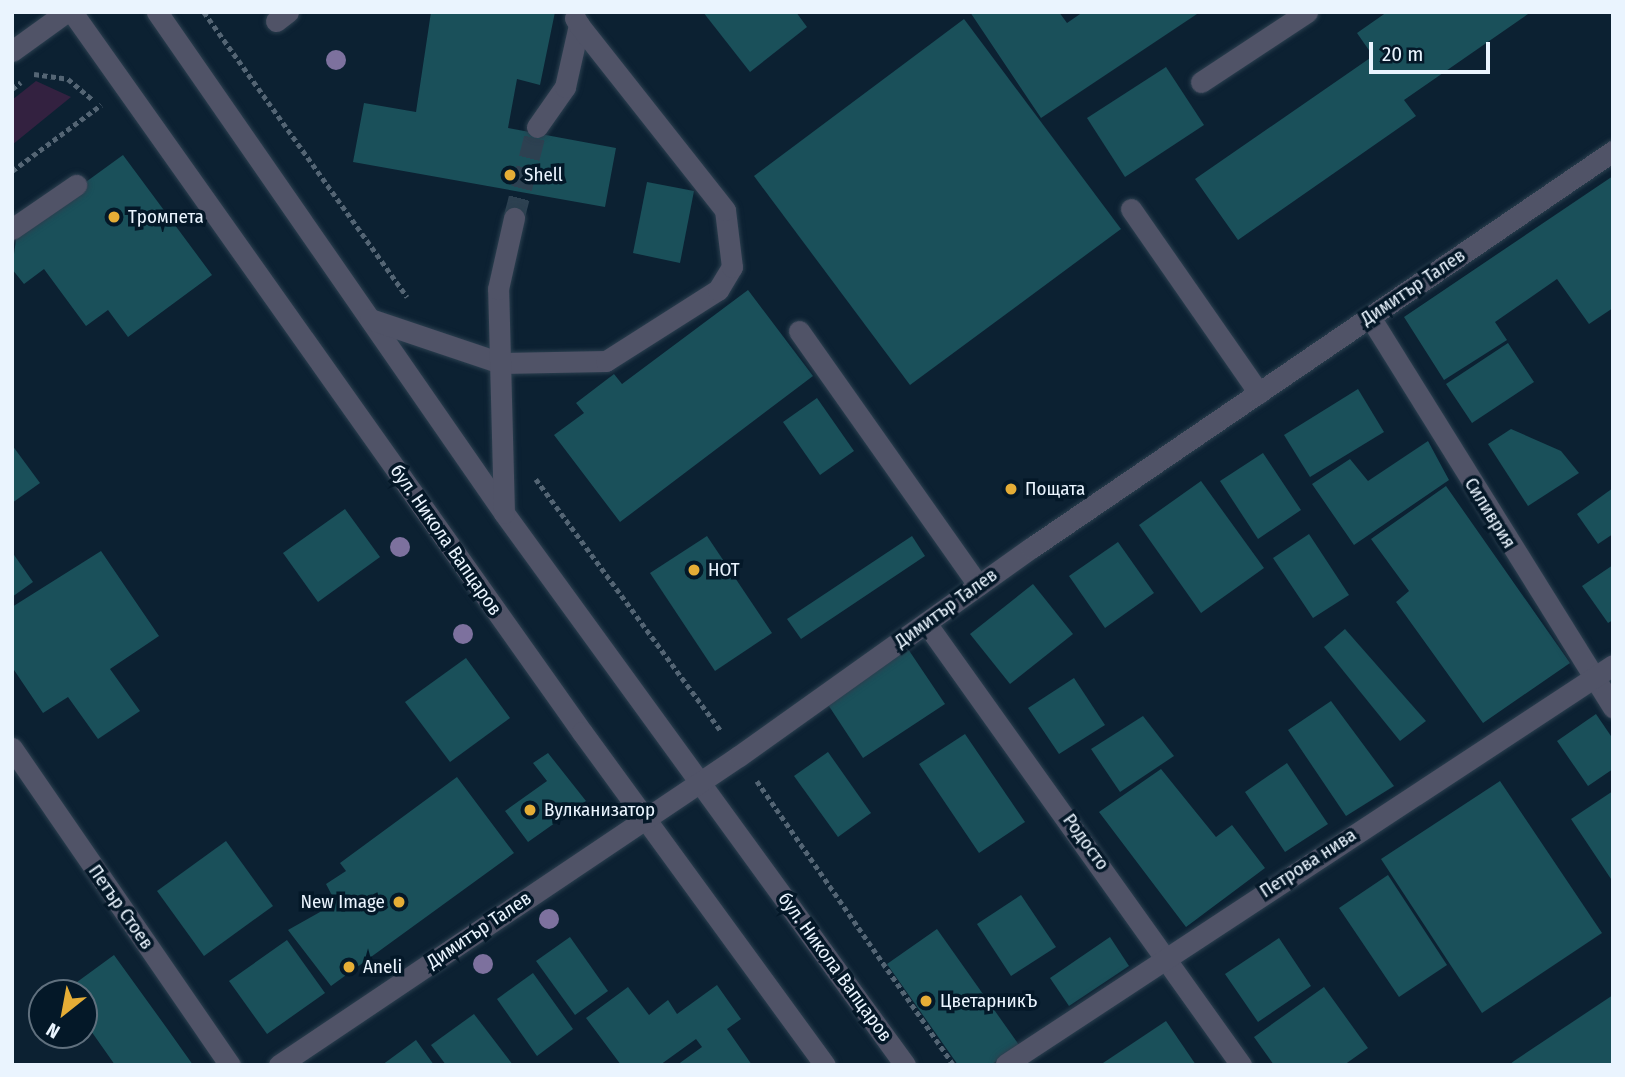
<!DOCTYPE html>
<html>
<head>
<meta charset="utf-8">
<style>
	body { margin:0 }
	#map { position:relative; width:1625px; height:1077px; overflow:hidden; background:#0c2132; font-family:"Fira Sans Condensed",sans-serif }
	div>[style] { position:absolute }
	.green>* { inset:0; background:#332140 }
	.building>* { inset:0; background:#1a505a }
	.minor-tunnel>* { height:21px; margin-top:-10.5px; transform-origin:0; background:repeating-linear-gradient(90deg,#2d4151 0 21px,transparent 0 31px) }
	.path>* { height:4.5px; margin-top:-2.25px; transform-origin:0; background:repeating-linear-gradient(90deg,#546574 0 5px,transparent 0 8.5px) }
	.roads { filter:drop-shadow(0 0 2px #2b3f4f) drop-shadow(0 0 2px #2b3f4f) }
	.minor>* { height:21px; margin:-10.5px; padding:0 10.5px; transform-origin:10.5px; border-radius:10.5px; background:#505367 }
	.trees>* { width:20px; height:20px; margin:-10px; border-radius:50%; background:#7d719e }
	.dots>* { width:19px; height:19px; translate:-50% -50%; box-sizing:border-box; border:4px solid #041828; border-radius:50% }
	span { translate:-50% -50%; white-space:nowrap; text-align:center; line-height:1.15; -webkit-text-stroke:7px #041828; paint-order:stroke }
	.poi-label { font-size:19px; color:#eaf4fe }
	.left { translate:0 -50%; text-align:left }
	.right { translate:-100% -50%; text-align:right }
	.street-label { font-size:19px; color:#eaf4fe }
	.frame { position:absolute; inset:0; border:14px solid #eaf4fe; pointer-events:none }
	.north { position:absolute; left:28px; top:979px; width:70px; height:70px; box-sizing:border-box; background:#041828; border:2px solid #60707e; border-radius:50%; rotate:211deg; font-size:19px; font-weight:700; line-height:28px; text-align:center; color:#eaf4fe }
	.north::after { content:''; display:block; margin:auto; width:24px; height:32px; background:#e5ad36; clip-path:polygon(50% 0,100% 100%,50% 72%,0 100%) }
	.scale { position:absolute; left:1369px; top:42px; width:121px; height:32px; box-sizing:border-box; border:4px solid #eaf4fe; border-top:0; padding-left:9px; font-size:21px; line-height:24px; white-space:nowrap; color:#eaf4fe; -webkit-text-stroke:5px #041828; paint-order:stroke }
</style>
</head>
<body>
<div id="map">
	<div class="green">
		<i style="clip-path:polygon(36px 81px,71px 97px,12px 145px,12px 100px)"></i>
	</div>
	<div class="building">
		<i style="clip-path:polygon(431px 12px,555px 12px,540px 85px,517px 79px,508px 128px,616px 148px,605px 207px,353px 162px,364px 103px,416px 112px)"></i>
		<i style="clip-path:polygon(703px 12px,796px 12px,807px 27px,750px 72px)"></i>
		<i style="clip-path:polygon(970px 12px,1059px 12px,1067px 23px,1083px 12px,1200px 12px,1041px 118px)"></i>
		<i style="clip-path:polygon(1387px 12px,1531px 12px,1404px 100px,1416px 116px,1238px 240px,1195px 179px,1373px 56px,1357px 33px)"></i>
		<i style="clip-path:polygon(964px 19px,1121px 229px,910px 385px,754px 176px)"></i>
		<i style="clip-path:polygon(1166px 67px,1204px 125px,1125px 177px,1087px 118px)"></i>
		<i style="clip-path:polygon(123px 155px,212px 275px,128px 337px,108px 310px,86px 326px,44px 269px,24px 284px,12px 269px,17px 232px)"></i>
		<i style="clip-path:polygon(1613px 176px,1613px 308px,1589px 324px,1557px 279px,1495px 322px,1507px 340px,1444px 380px,1404px 317px)"></i>
		<i style="clip-path:polygon(647px 182px,694px 191px,680px 263px,633px 253px)"></i>
		<i style="clip-path:polygon(748px 290px,813px 376px,620px 522px,554px 435px,584px 413px,576px 403px,614px 374px,622px 384px)"></i>
		<i style="clip-path:polygon(1508px 343px,1534px 382px,1472px 423px,1446px 384px)"></i>
		<i style="clip-path:polygon(1358px 389px,1384px 432px,1310px 477px,1284px 435px)"></i>
		<i style="clip-path:polygon(817px 398px,854px 451px,820px 475px,783px 422px)"></i>
		<i style="clip-path:polygon(1511px 429px,1561px 451px,1579px 473px,1528px 506px,1488px 444px)"></i>
		<i style="clip-path:polygon(1428px 441px,1449px 480px,1354px 545px,1312px 484px,1350px 459px,1368px 481px)"></i>
		<i style="clip-path:polygon(12px 445px,40px 483px,12px 503px)"></i>
		<i style="clip-path:polygon(1263px 453px,1301px 510px,1258px 539px,1220px 481px)"></i>
		<i style="clip-path:polygon(1201px 481px,1264px 568px,1201px 613px,1139px 525px)"></i>
		<i style="clip-path:polygon(1446px 486px,1570px 663px,1483px 723px,1396px 602px,1409px 591px,1371px 539px)"></i>
		<i style="clip-path:polygon(1613px 488px,1613px 534px,1598px 544px,1577px 514px)"></i>
		<i style="clip-path:polygon(345px 509px,380px 557px,318px 602px,283px 553px)"></i>
		<i style="clip-path:polygon(1309px 534px,1349px 595px,1313px 618px,1273px 558px)"></i>
		<i style="clip-path:polygon(707px 536px,772px 633px,715px 671px,650px 573px)"></i>
		<i style="clip-path:polygon(912px 536px,925px 556px,801px 639px,787px 619px)"></i>
		<i style="clip-path:polygon(1118px 542px,1154px 593px,1105px 628px,1069px 576px)"></i>
		<i style="clip-path:polygon(101px 551px,159px 636px,110px 669px,140px 711px,98px 739px,68px 697px,43px 713px,12px 667px,12px 607px)"></i>
		<i style="clip-path:polygon(12px 552px,33px 582px,12px 597px)"></i>
		<i style="clip-path:polygon(1613px 565px,1613px 620px,1608px 623px,1582px 586px)"></i>
		<i style="clip-path:polygon(1033px 584px,1073px 634px,1010px 684px,970px 634px)"></i>
		<i style="clip-path:polygon(1345px 629px,1426px 721px,1400px 741px,1324px 647px)"></i>
		<i style="clip-path:polygon(906px 646px,945px 704px,863px 758px,825px 700px)"></i>
		<i style="clip-path:polygon(466px 658px,510px 718px,450px 762px,405px 702px)"></i>
		<i style="clip-path:polygon(1074px 678px,1105px 725px,1059px 754px,1028px 708px)"></i>
		<i style="clip-path:polygon(1331px 701px,1394px 786px,1346px 816px,1288px 730px)"></i>
		<i style="clip-path:polygon(1596px 714px,1613px 739px,1613px 769px,1588px 786px,1557px 741px)"></i>
		<i style="clip-path:polygon(1143px 716px,1174px 756px,1120px 792px,1091px 749px)"></i>
		<i style="clip-path:polygon(965px 734px,1025px 822px,979px 853px,919px 764px)"></i>
		<i style="clip-path:polygon(828px 752px,871px 813px,838px 837px,794px 776px)"></i>
		<i style="clip-path:polygon(548px 753px,586px 801px,528px 842px,505px 811px,547px 781px,533px 763px)"></i>
		<i style="clip-path:polygon(1287px 763px,1328px 824px,1285px 852px,1245px 792px)"></i>
		<i style="clip-path:polygon(1161px 769px,1216px 837px,1232px 825px,1265px 868px,1186px 927px,1099px 812px)"></i>
		<i style="clip-path:polygon(457px 777px,514px 853px,331px 986px,288px 930px,336px 903px,326px 884px,346px 871px,340px 863px)"></i>
		<i style="clip-path:polygon(1500px 781px,1602px 933px,1482px 1013px,1381px 859px)"></i>
		<i style="clip-path:polygon(1613px 791px,1613px 882px,1571px 819px)"></i>
		<i style="clip-path:polygon(226px 841px,273px 906px,204px 956px,157px 891px)"></i>
		<i style="clip-path:polygon(1388px 875px,1447px 965px,1399px 997px,1339px 908px)"></i>
		<i style="clip-path:polygon(1021px 895px,1056px 947px,1011px 976px,977px 924px)"></i>
		<i style="clip-path:polygon(937px 929px,1019px 1045px,991px 1065px,958px 1065px,887px 964px)"></i>
		<i style="clip-path:polygon(570px 937px,608px 991px,575px 1015px,536px 961px)"></i>
		<i style="clip-path:polygon(1110px 937px,1129px 966px,1069px 1006px,1050px 978px)"></i>
		<i style="clip-path:polygon(1279px 938px,1311px 986px,1258px 1022px,1225px 974px)"></i>
		<i style="clip-path:polygon(287px 940px,325px 993px,267px 1034px,229px 981px)"></i>
		<i style="clip-path:polygon(114px 955px,166px 1027px,193px 1065px,115px 1065px,84px 1021px,84px 993px,62px 993px)"></i>
		<i style="clip-path:polygon(533px 973px,573px 1029px,537px 1056px,497px 999px)"></i>
		<i style="clip-path:polygon(717px 985px,741px 1019px,727px 1029px,752px 1065px,677px 1065px,702px 1047px,696px 1039px,660px 1065px,621px 1065px,586px 1018px,628px 987px,649px 1015px,668px 1000px,677px 1014px)"></i>
		<i style="clip-path:polygon(1324px 987px,1368px 1048px,1344px 1065px,1274px 1065px,1254px 1037px)"></i>
		<i style="clip-path:polygon(1613px 995px,1613px 1065px,1509px 1065px,1514px 1061px)"></i>
		<i style="clip-path:polygon(474px 1014px,513px 1065px,446px 1065px,431px 1045px)"></i>
		<i style="clip-path:polygon(1166px 1021px,1196px 1065px,1100px 1065px)"></i>
		<i style="clip-path:polygon(416px 1040px,434px 1065px,382px 1065px)"></i>
	</div>
	<div class="minor-tunnel">
		<i style="left:514px;top:218px;width:94px;rotate:-75.8deg"></i>
	</div>
	<div class="path">
		<i style="left:204px;top:12px;width:350px;rotate:54.5deg"></i>
		<i style="left:34px;top:74px;width:34px;rotate:8deg"></i>
		<i style="left:68px;top:79px;width:31px;rotate:40deg"></i>
		<i style="left:12px;top:89px;width:11px;rotate:-38deg"></i>
		<i style="left:12px;top:171px;width:111px;rotate:-36.6deg"></i>
		<i style="left:536px;top:479px;width:313px;rotate:53.7deg"></i>
		<i style="left:757px;top:781px;width:346px;rotate:55.3deg"></i>
	</div>
	<div class="roads">
		<div class="minor">
			<i style="left:72px;top:12px;width:882px;rotate:54.69deg"></i>
			<i style="left:582px;top:732px;width:412px;rotate:53.9deg"></i>
			<i style="left:157px;top:12px;width:609px;rotate:55.29deg"></i>
			<i style="left:504px;top:513px;width:682px;rotate:54deg"></i>
			<i style="left:276px;top:21px;width:15px;rotate:-37deg"></i>
			<i style="left:12px;top:51px;width:67px;rotate:-35.8deg"></i>
			<i style="left:1201px;top:82px;width:127px;rotate:-33.4deg"></i>
			<i style="left:537px;top:127px;width:49px;rotate:-55deg"></i>
			<i style="left:565px;top:87px;width:64px;rotate:-77.3deg"></i>
			<i style="left:579px;top:25px;width:8px;rotate:-120deg"></i>
			<i style="left:1131px;top:209px;width:224px;rotate:55.2deg"></i>
			<i style="left:12px;top:229px;width:78px;rotate:-34.5deg"></i>
			<i style="left:1370px;top:317px;width:460px;rotate:58.1deg"></i>
			<i style="left:370px;top:319px;width:138px;rotate:18.6deg"></i>
			<i style="left:501px;top:363px;width:105px;rotate:-1.1deg"></i>
			<i style="left:606px;top:361px;width:133px;rotate:-32.4deg"></i>
			<i style="left:718px;top:290px;width:27px;rotate:-59deg"></i>
			<i style="left:732px;top:267px;width:57px;rotate:-97deg"></i>
			<i style="left:725px;top:210px;width:236px;rotate:-128.3deg"></i>
			<i style="left:799px;top:331px;width:311px;rotate:54.8deg"></i>
			<i style="left:504px;top:513px;width:224px;rotate:-91.5deg"></i>
			<i style="left:498px;top:289px;width:73px;rotate:-77.3deg"></i>
			<i style="left:926px;top:623px;width:543px;rotate:54.52deg"></i>
			<i style="left:12px;top:748px;width:385px;rotate:55.5deg"></i>
			<i style="left:1006px;top:1064px;width:726px;rotate:-33.32deg"></i>
			<i style="left:279px;top:1065px;width:554px;rotate:-33.89deg"></i>
			<i style="left:739px;top:756px;width:359px;rotate:-35.5deg"></i>
			<i style="left:1031px;top:548px;width:705px;rotate:-34.3deg"></i>
		</div>
	</div>
	<div class="trees">
		<i style="left:336px;top:60px"></i>
		<i style="left:400px;top:547px"></i>
		<i style="left:463px;top:634px"></i>
		<i style="left:549px;top:919px"></i>
		<i style="left:483px;top:964px"></i>
	</div>
	<div class="dots">
		<i style="left:510px;top:175px;background:#e5ad36"></i>
		<i style="left:114px;top:217px;background:#e5ad36"></i>
		<i style="left:1011px;top:489px;background:#e5ad36"></i>
		<i style="left:694px;top:570px;background:#e5ad36"></i>
		<i style="left:530px;top:810px;background:#e5ad36"></i>
		<i style="left:399px;top:902px;background:#e5ad36"></i>
		<i style="left:349px;top:967px;background:#e5ad36"></i>
		<i style="left:926px;top:1001px;background:#e5ad36"></i>
	</div>
	<div class="poi-label">
		<span class="left" style="left:524px;top:175px">Shell</span>
		<span class="left" style="left:128px;top:217px">Тромпета</span>
		<span class="left" style="left:1025px;top:489px">Пощата</span>
		<span class="left" style="left:708px;top:570px">HOT</span>
		<span class="left" style="left:544px;top:810px">Вулканизатор</span>
		<span class="right" style="left:385px;top:902px">New Image</span>
		<span class="left" style="left:363px;top:967px">Aneli</span>
		<span class="left" style="left:940px;top:1001px">ЦветарникЪ</span>
	</div>
	<div class="street-label">
		<span style="left:1413px;top:287px;rotate:-34deg">Димитър Талев</span>
		<span style="left:1490px;top:513px;rotate:58deg">Силиврия</span>
		<span style="left:446px;top:540px;rotate:55deg">бул. Никола Вапцаров</span>
		<span style="left:946px;top:608px;rotate:-36deg">Димитър Талев</span>
		<span style="left:1086px;top:842px;rotate:54deg">Родосто</span>
		<span style="left:1308px;top:863px;rotate:-33deg">Петрова нива</span>
		<span style="left:121px;top:907px;rotate:55deg">Петър Стоев</span>
		<span style="left:479px;top:930px;rotate:-34deg">Димитър Талев</span>
		<span style="left:835px;top:967px;rotate:54deg">бул. Никола Вапцаров</span>
	</div>
	<div class="frame"></div>
	<div class="north">N</div>
	<div class="scale">20 m</div>
</div>
</body>
</html>
